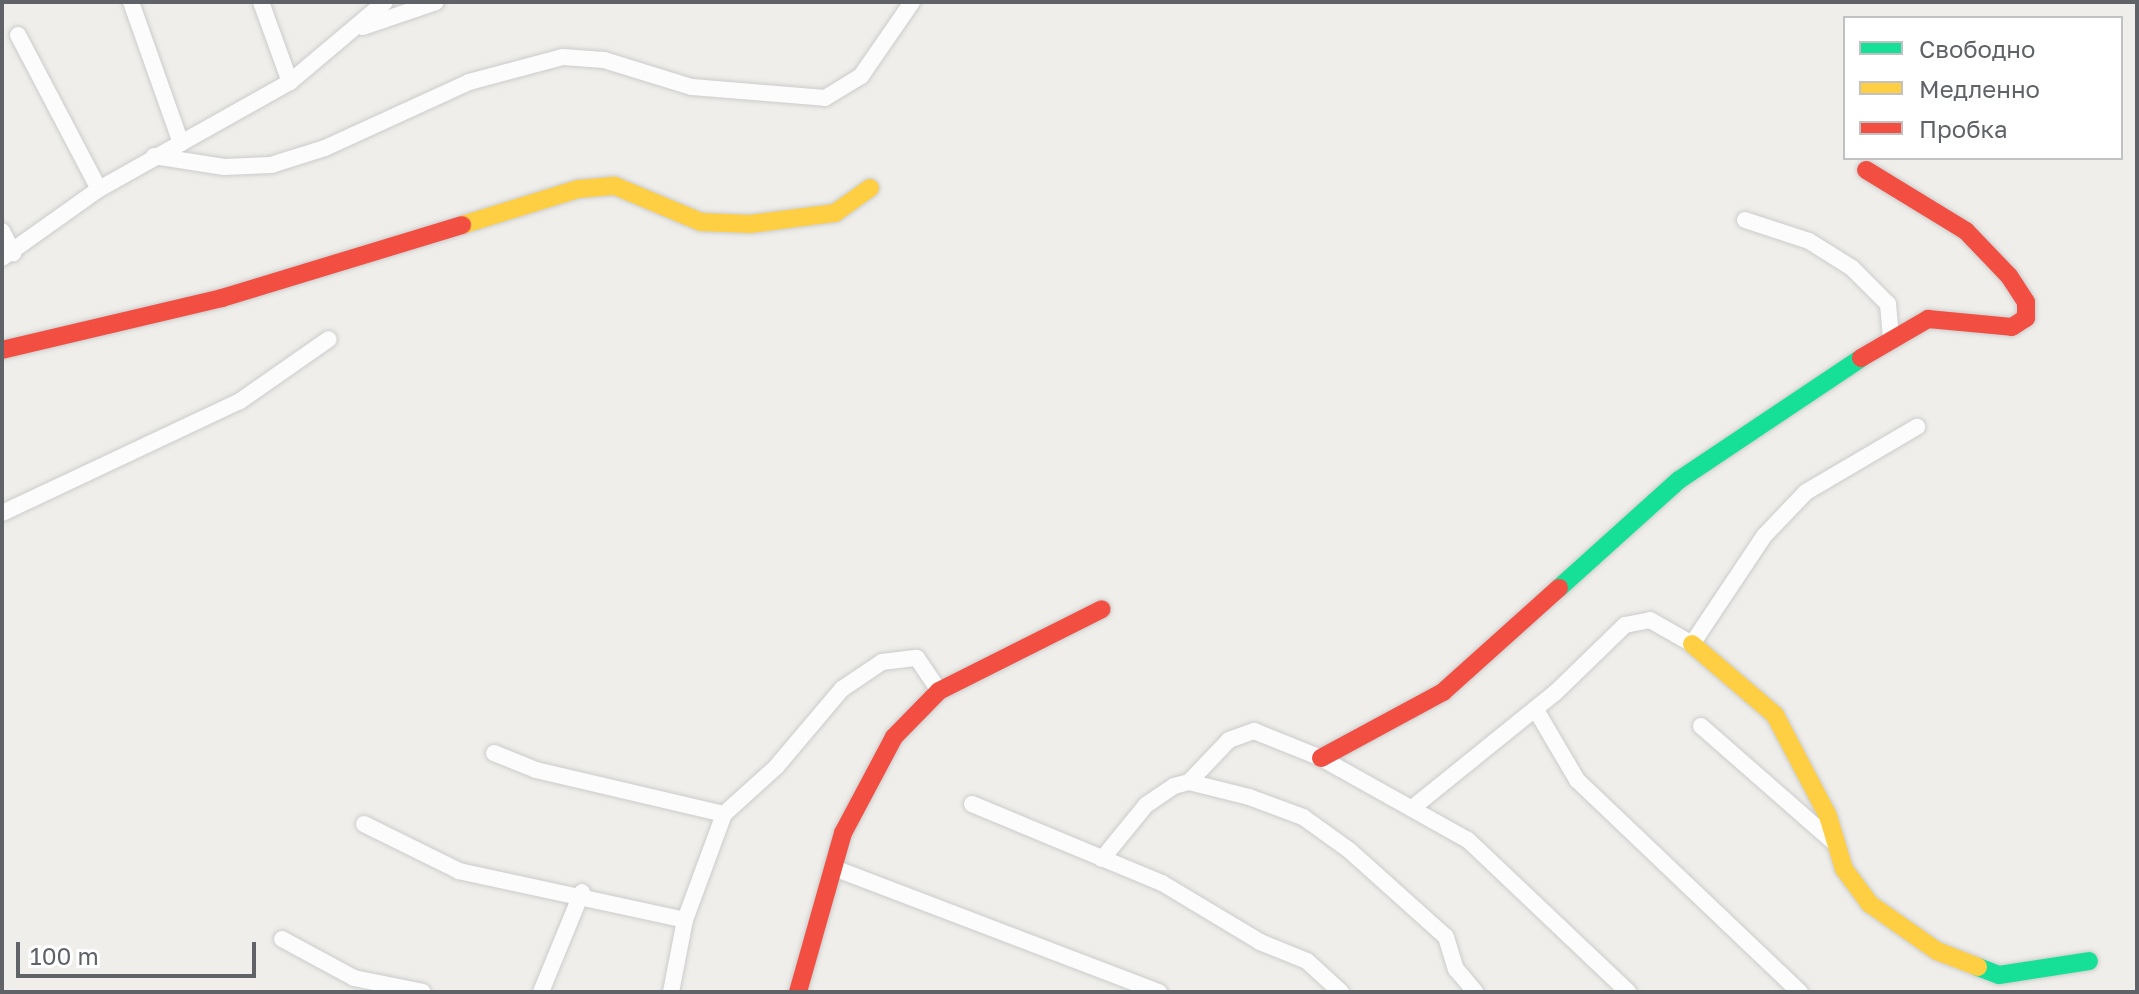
<!DOCTYPE html>
<html>
<head>
<meta charset="utf-8">
<style>
	body { margin:0 }
	#map { position:relative; width:2139px; height:994px; overflow:hidden; background:#efeeea; font-family:"Golos Text",sans-serif }
	div>[style] { position:absolute }
	.roads { filter:drop-shadow(0 0 2px #cbcccc) drop-shadow(0 0 2px #cbcccc) }
	.street>* { height:16px; margin:-8px; padding:0 8px; transform-origin:8px; border-radius:8px; background:#fdfcfc }
	.fast>* { height:18px; margin:-9px; padding:0 9px; transform-origin:9px; border-radius:9px; background:#16e098 }
	.slow>* { height:18px; margin:-9px; padding:0 9px; transform-origin:9px; border-radius:9px; background:#ffcf43 }
	.jam>* { height:18px; margin:-9px; padding:0 9px; transform-origin:9px; border-radius:9px; background:#f24e42 }
	span { translate:-50% -50%; white-space:nowrap; text-align:center; line-height:1.15; -webkit-text-stroke:6px #fff; paint-order:stroke }
	.frame { position:absolute; inset:0; border:4px solid #5f6368; pointer-events:none }
	.legend { position:absolute; left:1843px; top:16px; width:280px; height:144px; box-sizing:border-box; background:#fff; border:2px solid #bfc1c3; margin:0; padding:10px 14px; list-style:none; font-size:24px; color:#5f6368 }
	.legend li { display:flex; align-items:center; gap:16px; height:40px }
	.legend b { width:40px; border:2px solid #bfc1c3 }
	.scale { position:absolute; left:16px; top:942px; width:240px; height:36px; box-sizing:border-box; border:4px solid #5f6368; border-top:0; padding-left:10px; font-size:24px; line-height:28px; white-space:nowrap; color:#5f6368; -webkit-text-stroke:6px #fff; paint-order:stroke }
</style>
</head>
<body>
<div id="map">
	<div class="roads">
		<div class="street">
			<i style="left:131px;top:2px;width:150px;rotate:70.5deg"></i>
			<i style="left:261px;top:2px;width:85px;rotate:70.1deg"></i>
			<i style="left:363px;top:27px;width:77px;rotate:-18.9deg"></i>
			<i style="left:18px;top:35px;width:174px;rotate:62.3deg"></i>
			<i style="left:154px;top:156px;width:71px;rotate:8.9deg"></i>
			<i style="left:224px;top:167px;width:47px;rotate:-2.4deg"></i>
			<i style="left:271px;top:165px;width:57px;rotate:-17.5deg"></i>
			<i style="left:325px;top:148px;width:158px;rotate:-24.6deg"></i>
			<i style="left:469px;top:82px;width:97px;rotate:-14.9deg"></i>
			<i style="left:563px;top:57px;width:41px;rotate:4.2deg"></i>
			<i style="left:604px;top:60px;width:92px;rotate:17.1deg"></i>
			<i style="left:692px;top:87px;width:133px;rotate:4.7deg"></i>
			<i style="left:825px;top:98px;width:42px;rotate:-31.4deg"></i>
			<i style="left:861px;top:76px;width:90px;rotate:-55.4deg"></i>
			<i style="left:1745px;top:220px;width:67px;rotate:18.2deg"></i>
			<i style="left:1809px;top:241px;width:51px;rotate:32.1deg"></i>
			<i style="left:1852px;top:268px;width:51px;rotate:45deg"></i>
			<i style="left:1888px;top:304px;width:35px;rotate:85deg"></i>
			<i style="left:2px;top:231px;width:25px;rotate:63deg"></i>
			<i style="left:2px;top:258px;width:119px;rotate:-35.4deg"></i>
			<i style="left:99px;top:189px;width:219px;rotate:-29.3deg"></i>
			<i style="left:290px;top:82px;width:124px;rotate:-40.1deg"></i>
			<i style="left:2px;top:513px;width:263px;rotate:-25.2deg"></i>
			<i style="left:240px;top:401px;width:108px;rotate:-34.9deg"></i>
			<i style="left:1536px;top:710px;width:81px;rotate:59.6deg"></i>
			<i style="left:1577px;top:780px;width:308px;rotate:43.6deg"></i>
			<i style="left:1701px;top:726px;width:179px;rotate:41.2deg"></i>
			<i style="left:494px;top:753px;width:45px;rotate:22deg"></i>
			<i style="left:536px;top:770px;width:193px;rotate:13.2deg"></i>
			<i style="left:1189px;top:782px;width:58px;rotate:-46.4deg"></i>
			<i style="left:1229px;top:740px;width:27px;rotate:-20deg"></i>
			<i style="left:1254px;top:731px;width:72px;rotate:21.9deg"></i>
			<i style="left:1321px;top:758px;width:168px;rotate:29.2deg"></i>
			<i style="left:1468px;top:840px;width:221px;rotate:43.5deg"></i>
			<i style="left:972px;top:804px;width:206px;rotate:22.6deg"></i>
			<i style="left:1162px;top:883px;width:114px;rotate:31deg"></i>
			<i style="left:1260px;top:942px;width:51px;rotate:22deg"></i>
			<i style="left:1307px;top:961px;width:46px;rotate:42.4deg"></i>
			<i style="left:1416px;top:805px;width:179px;rotate:-38.9deg"></i>
			<i style="left:1555px;top:693px;width:98px;rotate:-44.2deg"></i>
			<i style="left:1625px;top:625px;width:25px;rotate:-11deg"></i>
			<i style="left:1650px;top:620px;width:48px;rotate:29.7deg"></i>
			<i style="left:1692px;top:644px;width:130px;rotate:-56.3deg"></i>
			<i style="left:1764px;top:536px;width:61px;rotate:-46.3deg"></i>
			<i style="left:1806px;top:492px;width:129px;rotate:-30.4deg"></i>
			<i style="left:364px;top:824px;width:106px;rotate:26.3deg"></i>
			<i style="left:459px;top:871px;width:231px;rotate:12.2deg"></i>
			<i style="left:1102px;top:859px;width:70px;rotate:-50.8deg"></i>
			<i style="left:1146px;top:805px;width:34px;rotate:-34deg"></i>
			<i style="left:1174px;top:786px;width:16px;rotate:-15deg"></i>
			<i style="left:1189px;top:782px;width:62px;rotate:14deg"></i>
			<i style="left:1249px;top:797px;width:58px;rotate:20.3deg"></i>
			<i style="left:1303px;top:817px;width:57px;rotate:35.7deg"></i>
			<i style="left:1349px;top:850px;width:130px;rotate:41.9deg"></i>
			<i style="left:1446px;top:937px;width:34px;rotate:73deg"></i>
			<i style="left:1456px;top:969px;width:30px;rotate:50deg"></i>
			<i style="left:834px;top:868px;width:348px;rotate:20.9deg"></i>
			<i style="left:282px;top:939px;width:82px;rotate:28.4deg"></i>
			<i style="left:354px;top:978px;width:70px;rotate:11.5deg"></i>
			<i style="left:541px;top:992px;width:108px;rotate:-67.7deg"></i>
			<i style="left:671px;top:992px;width:73px;rotate:-79deg"></i>
			<i style="left:685px;top:920px;width:113px;rotate:-69.8deg"></i>
			<i style="left:724px;top:814px;width:70px;rotate:-42.1deg"></i>
			<i style="left:776px;top:767px;width:102px;rotate:-49.8deg"></i>
			<i style="left:842px;top:689px;width:48px;rotate:-34deg"></i>
			<i style="left:882px;top:662px;width:35px;rotate:-7deg"></i>
			<i style="left:917px;top:658px;width:40px;rotate:56deg"></i>
		</div>
		<div class="fast">
			<i style="left:1559px;top:588px;width:161px;rotate:-42deg"></i>
			<i style="left:1679px;top:480px;width:219px;rotate:-33.8deg"></i>
			<i style="left:1978px;top:967px;width:22px;rotate:21deg"></i>
			<i style="left:1999px;top:975px;width:91px;rotate:-8.8deg"></i>
		</div>
		<div class="slow">
			<i style="left:462px;top:225px;width:121px;rotate:-17.2deg"></i>
			<i style="left:578px;top:189px;width:37px;rotate:-5deg"></i>
			<i style="left:615px;top:186px;width:93px;rotate:22.7deg"></i>
			<i style="left:701px;top:222px;width:49px;rotate:2.3deg"></i>
			<i style="left:750px;top:224px;width:86px;rotate:-7.4deg"></i>
			<i style="left:835px;top:213px;width:43px;rotate:-35.5deg"></i>
			<i style="left:1692px;top:644px;width:109px;rotate:40.5deg"></i>
			<i style="left:1775px;top:715px;width:114px;rotate:62.3deg"></i>
			<i style="left:1828px;top:816px;width:55px;rotate:73.2deg"></i>
			<i style="left:1844px;top:869px;width:44px;rotate:53.4deg"></i>
			<i style="left:1870px;top:904px;width:82px;rotate:35deg"></i>
			<i style="left:1937px;top:951px;width:44px;rotate:21.3deg"></i>
		</div>
		<div class="jam">
			<i style="left:2px;top:350px;width:226px;rotate:-13.3deg"></i>
			<i style="left:222px;top:298px;width:251px;rotate:-16.9deg"></i>
			<i style="left:1861px;top:358px;width:78px;rotate:-30.2deg"></i>
			<i style="left:1928px;top:319px;width:84px;rotate:5.4deg"></i>
			<i style="left:2012px;top:327px;width:17px;rotate:-33deg"></i>
			<i style="left:2026px;top:318px;width:16px;rotate:-90deg"></i>
			<i style="left:2026px;top:302px;width:31px;rotate:-123deg"></i>
			<i style="left:2009px;top:276px;width:62px;rotate:-133.7deg"></i>
			<i style="left:1966px;top:231px;width:117px;rotate:-148.6deg"></i>
			<i style="left:1321px;top:758px;width:139px;rotate:-28.4deg"></i>
			<i style="left:1443px;top:692px;width:156px;rotate:-41.9deg"></i>
			<i style="left:798px;top:992px;width:165px;rotate:-74.2deg"></i>
			<i style="left:843px;top:833px;width:109px;rotate:-62deg"></i>
			<i style="left:894px;top:737px;width:64px;rotate:-45.6deg"></i>
			<i style="left:939px;top:691px;width:182px;rotate:-26.7deg"></i>
		</div>
	</div>
	<div class="frame"></div>
	<ul class="legend">
	<li><b style="height:10px;background:#16e098"></b>Свободно</li>
	<li><b style="height:10px;background:#ffcf43"></b>Медленно</li>
	<li><b style="height:10px;background:#f24e42"></b>Пробка</li>
	</ul>
	<div class="scale">100 m</div>
</div>
</body>
</html>
